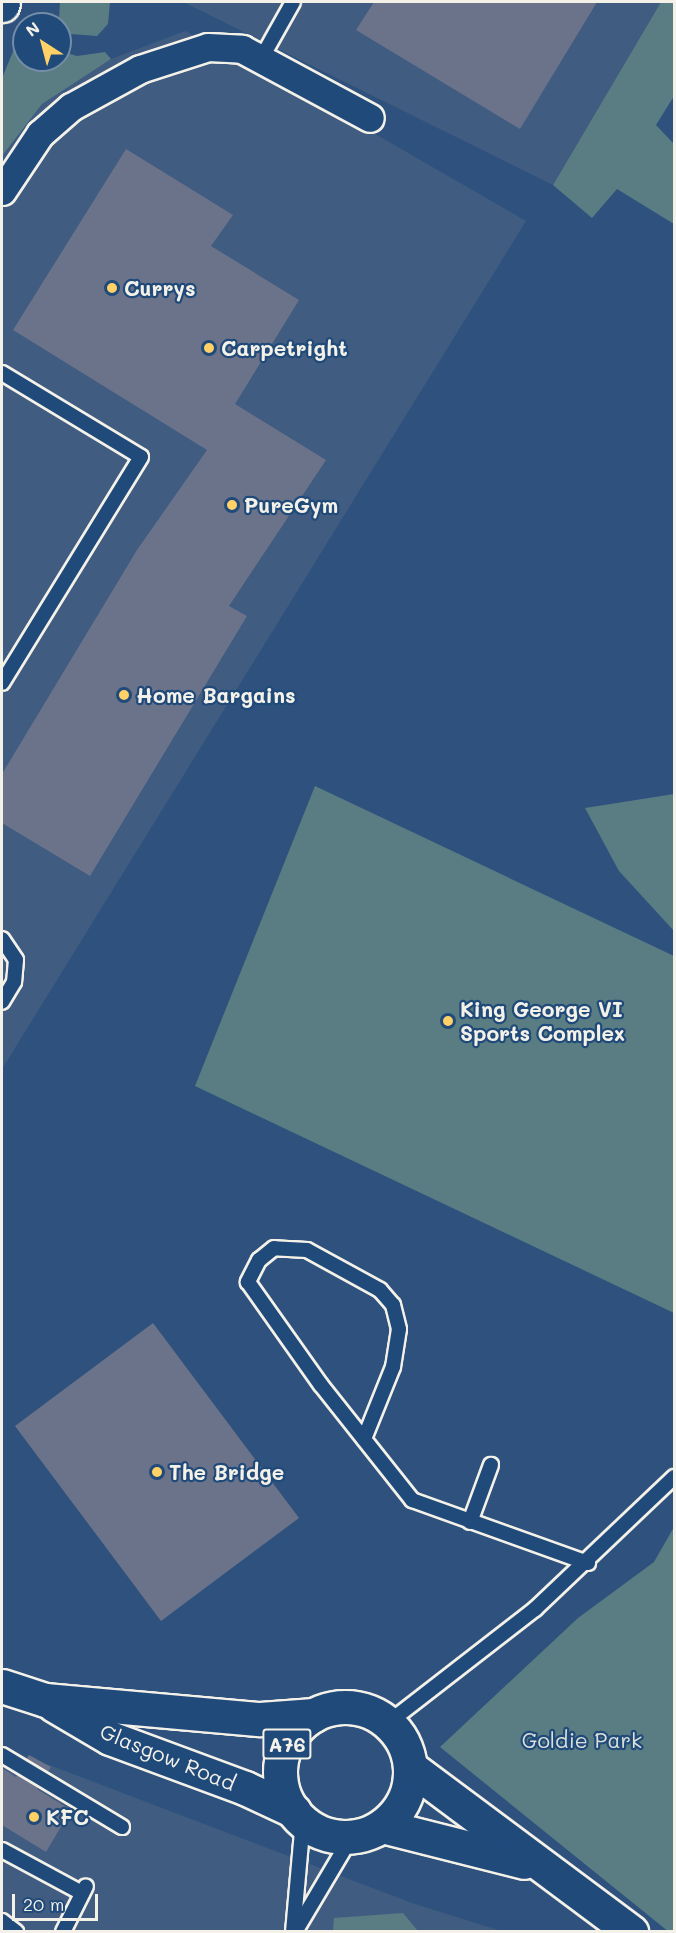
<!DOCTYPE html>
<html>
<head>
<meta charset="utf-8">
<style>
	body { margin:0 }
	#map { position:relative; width:676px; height:1933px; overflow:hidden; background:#2e527d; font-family:Mali,sans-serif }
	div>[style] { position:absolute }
	.built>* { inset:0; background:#405c81 }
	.green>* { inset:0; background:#597d82 }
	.building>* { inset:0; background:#6b738b }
	.roads { filter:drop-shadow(2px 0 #f4f1e8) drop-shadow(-2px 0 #f4f1e8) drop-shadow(0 2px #f4f1e8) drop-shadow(0 -2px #f4f1e8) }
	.service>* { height:14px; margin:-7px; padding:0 7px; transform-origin:7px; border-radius:7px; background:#1f4a7a }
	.minor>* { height:27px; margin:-13.5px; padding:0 13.5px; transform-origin:13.5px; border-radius:13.5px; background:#1f4a7a }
	.primary>* { height:33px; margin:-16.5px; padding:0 16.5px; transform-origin:16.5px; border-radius:16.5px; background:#1f4a7a }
	.primary>.ring { margin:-16.5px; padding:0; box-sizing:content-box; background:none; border:33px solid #1f4a7a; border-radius:50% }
	.trunk>* { height:33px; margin:-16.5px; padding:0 16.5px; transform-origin:16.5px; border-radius:16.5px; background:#1f4a7a }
	.dots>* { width:16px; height:16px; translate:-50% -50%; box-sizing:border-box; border:3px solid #1f4a7a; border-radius:50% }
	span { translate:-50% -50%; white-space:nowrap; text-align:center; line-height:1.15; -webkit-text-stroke:4.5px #1f4a7a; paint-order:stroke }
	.shield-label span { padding:2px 4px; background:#1f4a7a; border:2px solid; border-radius:4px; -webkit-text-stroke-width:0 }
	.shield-label { font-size:20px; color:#f4f1e8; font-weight:700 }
	.poi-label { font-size:21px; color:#f4f1e8; font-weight:700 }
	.left { translate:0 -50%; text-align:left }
	.park-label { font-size:21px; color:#dde0d9 }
	.street-label { font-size:21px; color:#f4f1e8 }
	.frame { position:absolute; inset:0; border:3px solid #f4f1e8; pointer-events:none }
	.north { position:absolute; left:12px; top:12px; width:60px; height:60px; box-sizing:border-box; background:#1f4a7a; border:2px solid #748da6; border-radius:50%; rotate:324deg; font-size:16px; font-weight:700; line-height:24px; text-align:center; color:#f4f1e8 }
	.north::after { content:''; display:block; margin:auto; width:21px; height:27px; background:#ffd166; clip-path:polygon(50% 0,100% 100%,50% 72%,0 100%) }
	.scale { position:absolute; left:12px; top:1894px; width:86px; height:27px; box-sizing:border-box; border:3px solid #f4f1e8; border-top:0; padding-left:8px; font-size:18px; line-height:21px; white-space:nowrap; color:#f4f1e8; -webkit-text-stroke:4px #1f4a7a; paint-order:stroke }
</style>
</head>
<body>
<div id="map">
	<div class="built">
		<div style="clip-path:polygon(183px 2px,661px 2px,553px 185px)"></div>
		<div style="clip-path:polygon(185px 31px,292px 86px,526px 221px,2px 1069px,2px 156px,42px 104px,83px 76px,111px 59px)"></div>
		<div style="clip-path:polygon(2px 1747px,412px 1903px,501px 1931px,2px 1931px)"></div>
	</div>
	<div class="green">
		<div style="clip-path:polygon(60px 2px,110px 2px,108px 24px,97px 36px,70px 34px,59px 19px)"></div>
		<div style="clip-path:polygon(661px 2px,674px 2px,674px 96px,656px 125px,674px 144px,674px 224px,617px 189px,592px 218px,553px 185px)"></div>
		<div style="clip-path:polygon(24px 25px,24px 60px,60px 60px,60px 51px,77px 56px,105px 52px,111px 59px,42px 104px,2px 156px,2px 78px)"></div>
		<div style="clip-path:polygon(315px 786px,674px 956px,674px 1313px,195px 1086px)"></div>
		<div style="clip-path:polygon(674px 794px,674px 931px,619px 871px,585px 808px)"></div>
		<div style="clip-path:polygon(674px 1527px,674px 1931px,669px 1932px,440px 1747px,578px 1618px,654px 1562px)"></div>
		<div style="clip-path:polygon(403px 1913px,418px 1931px,333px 1931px,334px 1918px)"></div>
	</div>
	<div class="building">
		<div style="clip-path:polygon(374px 2px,597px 2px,520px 129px,356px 30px)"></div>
		<div style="clip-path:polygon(126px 149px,233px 215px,211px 246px,299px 300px,235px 404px,326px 460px,229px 606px,247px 616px,90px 876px,2px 823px,2px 774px,137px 550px,207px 450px,13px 330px)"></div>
		<div style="clip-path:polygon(153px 1323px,299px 1518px,161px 1621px,15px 1426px)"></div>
		<div style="clip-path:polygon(29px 1755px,51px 1767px,37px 1789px,71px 1810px,46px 1852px,2px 1825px,2px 1768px,16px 1777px)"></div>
	</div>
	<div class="roads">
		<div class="service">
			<div style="left:261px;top:59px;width:65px;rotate:-60.7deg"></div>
			<div style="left:2px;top:373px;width:162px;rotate:31.1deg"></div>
			<div style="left:141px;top:457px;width:265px;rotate:121.6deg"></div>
			<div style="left:2px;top:939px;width:25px;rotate:56deg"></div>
			<div style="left:16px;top:960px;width:22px;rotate:95deg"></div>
			<div style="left:14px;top:982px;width:23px;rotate:121deg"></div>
			<div style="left:364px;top:1439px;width:78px;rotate:-68.1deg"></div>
			<div style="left:393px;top:1367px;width:38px;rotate:-81deg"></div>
			<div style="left:399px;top:1329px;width:25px;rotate:-104deg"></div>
			<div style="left:393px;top:1305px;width:20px;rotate:-131deg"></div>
			<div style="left:380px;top:1290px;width:83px;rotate:-151.3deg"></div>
			<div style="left:307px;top:1250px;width:33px;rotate:-177deg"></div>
			<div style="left:274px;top:1248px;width:19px;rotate:141deg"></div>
			<div style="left:259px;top:1260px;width:25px;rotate:117deg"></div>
			<div style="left:248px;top:1282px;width:126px;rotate:54.7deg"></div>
			<div style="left:321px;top:1385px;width:147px;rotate:51.6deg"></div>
			<div style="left:412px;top:1500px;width:187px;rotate:19.7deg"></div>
			<div style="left:470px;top:1522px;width:61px;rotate:-69.8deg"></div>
			<div style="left:388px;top:1723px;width:186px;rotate:-37.8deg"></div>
			<div style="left:535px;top:1609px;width:192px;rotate:-43.5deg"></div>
			<div style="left:2px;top:1755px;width:140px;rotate:31deg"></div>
			<div style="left:2px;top:1850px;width:91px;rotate:28.3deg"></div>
			<div style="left:2px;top:1921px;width:18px;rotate:38deg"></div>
			<div style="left:63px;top:1932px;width:51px;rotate:-63.4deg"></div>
			<div style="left:293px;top:1932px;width:111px;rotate:-84.9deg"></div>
			<div style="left:295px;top:1932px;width:112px;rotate:-59.3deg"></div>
		</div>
		<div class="minor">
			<div style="left:2px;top:191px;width:69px;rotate:-56.3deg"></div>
			<div style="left:40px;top:134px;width:41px;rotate:-41.1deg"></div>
			<div style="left:71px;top:107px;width:79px;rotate:-28.8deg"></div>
			<div style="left:140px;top:69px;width:71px;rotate:-17.9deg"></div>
			<div style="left:208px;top:47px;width:34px;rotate:3deg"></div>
			<div style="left:242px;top:49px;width:145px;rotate:28.3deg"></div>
		</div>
		<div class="primary">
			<div style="left:2px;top:1686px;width:45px;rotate:18deg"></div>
			<div style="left:45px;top:1700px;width:216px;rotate:5.1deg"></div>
			<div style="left:260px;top:1719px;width:54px;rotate:-4.2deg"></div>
			<div style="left:54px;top:1705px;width:65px;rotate:30.5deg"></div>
			<div style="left:110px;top:1738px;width:144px;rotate:20.3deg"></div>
			<div style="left:245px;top:1788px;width:54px;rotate:25.1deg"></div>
			<div class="ring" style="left:280px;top:1707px;width:97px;height:97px"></div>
			<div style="left:410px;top:1767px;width:276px;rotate:36.7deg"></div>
			<div style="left:382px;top:1826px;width:146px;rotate:14.2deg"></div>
		</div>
		<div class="trunk">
			<div style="left:2px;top:5px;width:3px;rotate:-72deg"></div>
		</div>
	</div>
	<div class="dots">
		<div style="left:112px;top:288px;background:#ffd166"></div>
		<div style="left:209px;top:348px;background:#ffd166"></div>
		<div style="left:232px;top:505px;background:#ffd166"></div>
		<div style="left:124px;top:695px;background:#ffd166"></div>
		<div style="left:448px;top:1021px;background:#ffd166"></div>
		<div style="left:157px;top:1472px;background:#ffd166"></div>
		<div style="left:34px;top:1817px;background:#ffd166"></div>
	</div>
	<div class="shield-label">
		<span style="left:287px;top:1744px">A76</span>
	</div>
	<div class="poi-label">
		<span class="left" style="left:124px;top:288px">Currys</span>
		<span class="left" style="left:221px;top:348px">Carpetright</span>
		<span class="left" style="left:244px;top:505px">PureGym</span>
		<span class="left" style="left:136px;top:695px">Home Bargains</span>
		<span class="left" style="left:460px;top:1021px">King George VI<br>Sports Complex</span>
		<span class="left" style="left:169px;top:1472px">The Bridge</span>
		<span class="left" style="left:46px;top:1817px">KFC</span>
	</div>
	<div class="park-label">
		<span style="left:582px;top:1740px">Goldie Park</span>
	</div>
	<div class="street-label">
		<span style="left:168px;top:1757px;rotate:22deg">Glasgow Road</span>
	</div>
	<div class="frame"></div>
	<div class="north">N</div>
	<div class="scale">20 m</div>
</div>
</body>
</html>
